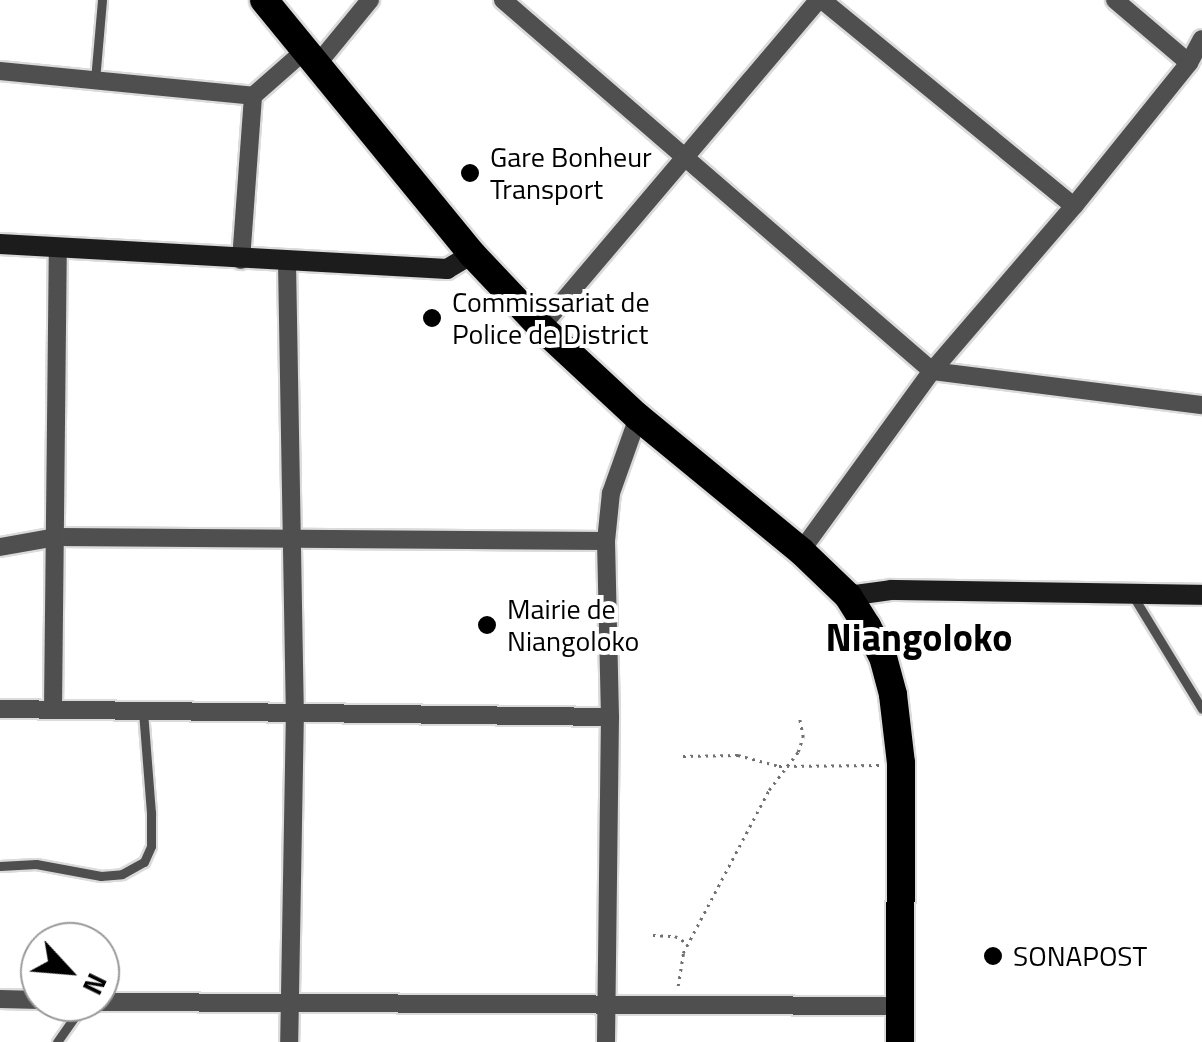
<!DOCTYPE html>
<html>
<head>
<meta charset="utf-8">
<style>
	body { margin:0 }
	#map { position:relative; width:1202px; height:1042px; overflow:hidden; background:#fff; font-family:"Titillium Web",sans-serif }
	div>[style] { position:absolute }
	.path>* { height:2.5px; margin-top:-1.25px; transform-origin:0; background:repeating-linear-gradient(90deg,#717171 0 2.5px,transparent 0 7.5px) }
	.roads { filter:drop-shadow(2px 0 #dbdbdb) drop-shadow(-2px 0 #dbdbdb) drop-shadow(0 2px #dbdbdb) drop-shadow(0 -2px #dbdbdb) }
	.service>* { height:9px; margin:-4.5px; padding:0 4.5px; transform-origin:4.5px; border-radius:4.5px; background:#4f4f4f }
	.minor>* { height:18px; margin:-9px; padding:0 9px; transform-origin:9px; border-radius:9px; background:#4f4f4f }
	.secondary>* { height:20px; margin:-10px; padding:0 10px; transform-origin:10px; border-radius:10px; background:#1c1c1c }
	.trunk>* { height:28px; margin:-14px; padding:0 14px; transform-origin:14px; border-radius:14px; background:#000 }
	.dots>* { width:28px; height:28px; translate:-50% -50%; box-sizing:border-box; border:5px solid #fff; border-radius:50% }
	span { translate:-50% -50%; white-space:nowrap; text-align:center; line-height:1.15; -webkit-text-stroke:8px #fff; paint-order:stroke }
	.poi-label { font-size:28px; color:#000 }
	.left { translate:0 -50%; text-align:left }
	.district-label { font-size:38px; color:#000; font-weight:700 }
	.north { position:absolute; left:20px; top:922px; width:100px; height:100px; box-sizing:border-box; background:#fff; border:2px solid #999; border-radius:50%; rotate:116deg; font-size:28px; font-weight:700; line-height:40px; text-align:center; color:#000 }
	.north::after { content:''; display:block; margin:auto; width:35px; height:45px; background:#000; clip-path:polygon(50% 0,100% 100%,50% 72%,0 100%) }
</style>
</head>
<body>
<div id="map">
	<div class="path">
		<div style="left:683px;top:756px;width:55px;rotate:-1deg"></div>
		<div style="left:738px;top:755px;width:42px;rotate:15deg"></div>
		<div style="left:779px;top:766px;width:101px;rotate:-0.6deg"></div>
		<div style="left:653px;top:935px;width:22px;rotate:3deg"></div>
		<div style="left:675px;top:936px;width:14px;rotate:30deg"></div>
		<div style="left:678px;top:986px;width:33px;rotate:-81deg"></div>
		<div style="left:683px;top:953px;width:184px;rotate:-62.2deg"></div>
		<div style="left:769px;top:790px;width:48px;rotate:-52.7deg"></div>
		<div style="left:798px;top:752px;width:16px;rotate:-72deg"></div>
		<div style="left:803px;top:737px;width:21px;rotate:-101deg"></div>
	</div>
	<div class="roads">
		<div class="service">
			<div style="left:95px;top:80px;width:80px;rotate:-85deg"></div>
			<div style="left:1133px;top:596px;width:132px;rotate:58.6deg"></div>
			<div style="left:0;top:866px;width:36px;rotate:-3deg"></div>
			<div style="left:36px;top:864px;width:66px;rotate:10.5deg"></div>
			<div style="left:101px;top:876px;width:21px;rotate:-5deg"></div>
			<div style="left:122px;top:874px;width:25px;rotate:-29deg"></div>
			<div style="left:144px;top:862px;width:17px;rotate:-66deg"></div>
			<div style="left:151px;top:846px;width:33px;rotate:-90deg"></div>
			<div style="left:151px;top:813px;width:101px;rotate:-94.5deg"></div>
			<div style="left:57px;top:1042px;width:49px;rotate:-55deg"></div>
		</div>
		<div class="minor">
			<div style="left:503px;top:0;width:567px;rotate:40.85deg"></div>
			<div style="left:932px;top:371px;width:272px;rotate:7.2deg"></div>
			<div style="left:822px;top:0;width:325px;rotate:39.3deg"></div>
			<div style="left:1115px;top:0;width:97px;rotate:40.4deg"></div>
			<div style="left:315px;top:67px;width:87px;rotate:-50.6deg"></div>
			<div style="left:0;top:71px;width:254px;rotate:5.6deg"></div>
			<div style="left:253px;top:96px;width:67px;rotate:-41.3deg"></div>
			<div style="left:241px;top:260px;width:164px;rotate:-85.8deg"></div>
			<div style="left:287px;top:262px;width:447px;rotate:89deg"></div>
			<div style="left:295px;top:709px;width:333px;rotate:91deg"></div>
			<div style="left:541px;top:327px;width:429px;rotate:-49.7deg"></div>
			<div style="left:0;top:547px;width:58px;rotate:-10deg"></div>
			<div style="left:57px;top:537px;width:549px;rotate:0.42deg"></div>
			<div style="left:801px;top:551px;width:223px;rotate:-54deg"></div>
			<div style="left:932px;top:371px;width:218px;rotate:-49.3deg"></div>
			<div style="left:1074px;top:206px;width:184px;rotate:-51.2deg"></div>
			<div style="left:1189px;top:63px;width:27px;rotate:-62deg"></div>
			<div style="left:0;top:709px;width:610px;rotate:0.75deg"></div>
			<div style="left:53px;top:709px;width:460px;rotate:-89.4deg"></div>
			<div style="left:0;top:999px;width:40px;rotate:1.4deg"></div>
			<div style="left:100px;top:1002px;width:801px;rotate:0.29deg"></div>
			<div style="left:606px;top:1042px;width:325px;rotate:-89.3deg"></div>
			<div style="left:610px;top:717px;width:176px;rotate:-91.3deg"></div>
			<div style="left:606px;top:541px;width:48px;rotate:-84.1deg"></div>
			<div style="left:611px;top:493px;width:81px;rotate:-70.4deg"></div>
		</div>
		<div class="secondary">
			<div style="left:0;top:244px;width:448px;rotate:3.2deg"></div>
			<div style="left:447px;top:269px;width:29px;rotate:-31deg"></div>
			<div style="left:848px;top:596px;width:43px;rotate:-7.9deg"></div>
			<div style="left:891px;top:590px;width:311px;rotate:0.9deg"></div>
		</div>
		<div class="trunk">
			<div style="left:264px;top:0;width:328px;rotate:50.7deg"></div>
			<div style="left:472px;top:254px;width:100px;rotate:46.6deg"></div>
			<div style="left:541px;top:327px;width:132px;rotate:42.9deg"></div>
			<div style="left:638px;top:417px;width:211px;rotate:39.4deg"></div>
			<div style="left:801px;top:551px;width:65px;rotate:43.8deg"></div>
			<div style="left:848px;top:596px;width:36px;rotate:58deg"></div>
			<div style="left:867px;top:626px;width:35px;rotate:63deg"></div>
			<div style="left:883px;top:657px;width:39px;rotate:75deg"></div>
			<div style="left:893px;top:695px;width:68px;rotate:83.3deg"></div>
			<div style="left:901px;top:763px;width:279px;rotate:90.2deg"></div>
		</div>
	</div>
	<div class="dots">
		<div style="left:470px;top:173px;background:#000"></div>
		<div style="left:432px;top:318px;background:#000"></div>
		<div style="left:487px;top:625px;background:#000"></div>
		<div style="left:993px;top:956px;background:#000"></div>
	</div>
	<div class="poi-label">
		<span class="left" style="left:490px;top:173px">Gare Bonheur<br>Transport</span>
		<span class="left" style="left:452px;top:318px">Commissariat de<br>Police de District</span>
		<span class="left" style="left:507px;top:625px">Mairie de<br>Niangoloko</span>
		<span class="left" style="left:1013px;top:956px">SONAPOST</span>
	</div>
	<div class="district-label">
		<span style="left:919px;top:638px">Niangoloko</span>
	</div>
	<div class="north">N</div>
</div>
</body>
</html>
